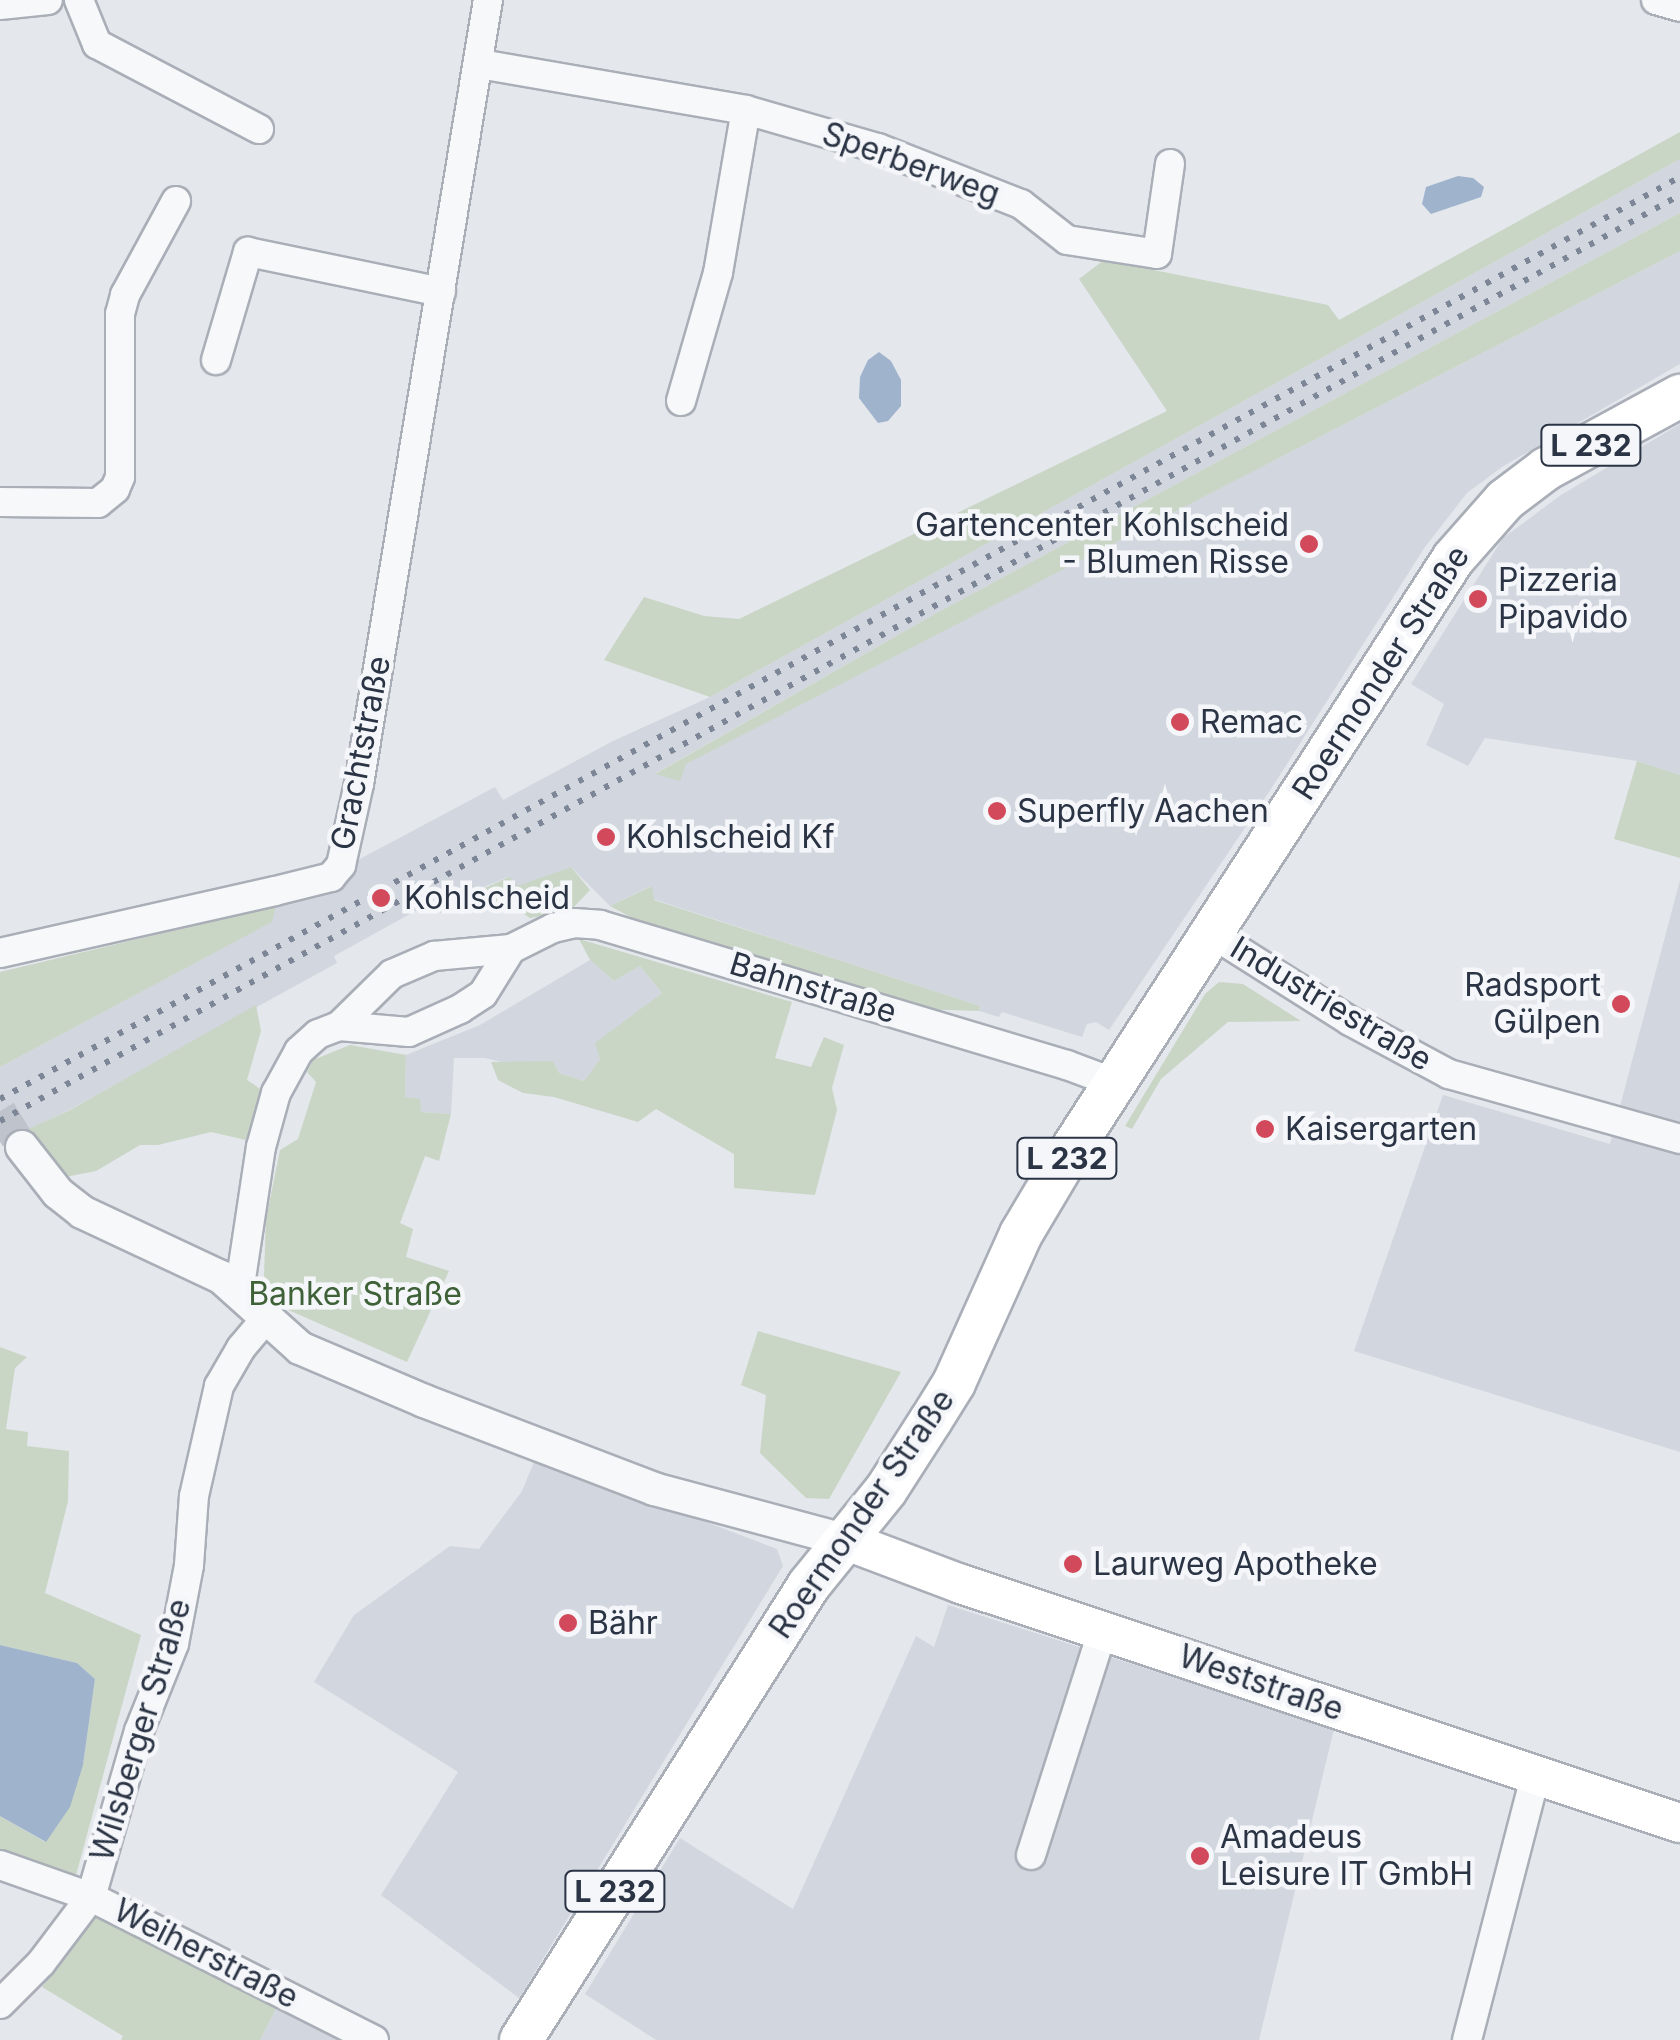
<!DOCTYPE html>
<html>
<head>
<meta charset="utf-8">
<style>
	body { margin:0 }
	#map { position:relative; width:1680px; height:2040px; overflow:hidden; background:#e4e7ec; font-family:Inter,sans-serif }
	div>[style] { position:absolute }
	.built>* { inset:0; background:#d2d6de }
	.green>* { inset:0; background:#c9d6c5 }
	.water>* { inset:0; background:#9fb4cc }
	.tertiary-tunnel>* { height:32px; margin-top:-16px; transform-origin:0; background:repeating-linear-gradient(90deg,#bfc3cb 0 32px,transparent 0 48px) }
	.roads { filter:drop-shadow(2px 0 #a9aeb7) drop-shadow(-2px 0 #a9aeb7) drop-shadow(0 2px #a9aeb7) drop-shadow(0 -2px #a9aeb7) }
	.minor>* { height:28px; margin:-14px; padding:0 14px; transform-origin:14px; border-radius:14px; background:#f7f8fa }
	.tertiary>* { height:32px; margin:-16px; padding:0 16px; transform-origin:16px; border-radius:16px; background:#f7f8fa }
	.secondary>* { height:38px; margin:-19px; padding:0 19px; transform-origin:19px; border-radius:19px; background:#fff }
	.primary>* { height:42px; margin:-21px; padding:0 21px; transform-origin:21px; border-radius:21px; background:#fff }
	.rail>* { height:6px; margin-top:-3px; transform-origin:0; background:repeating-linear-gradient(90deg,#7d8696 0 5px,transparent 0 15px) }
	.dots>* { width:28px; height:28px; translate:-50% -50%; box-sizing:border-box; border:5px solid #f4f6f9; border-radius:50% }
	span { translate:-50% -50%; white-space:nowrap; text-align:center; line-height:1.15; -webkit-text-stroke:9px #f4f6f9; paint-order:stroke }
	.shield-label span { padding:2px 8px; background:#f4f6f9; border:2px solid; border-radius:8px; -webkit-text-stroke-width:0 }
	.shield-label { font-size:30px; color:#2b3445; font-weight:700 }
	.street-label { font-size:32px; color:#2b3445 }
	.poi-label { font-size:32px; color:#2b3445 }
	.right { translate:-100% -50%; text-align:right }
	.left { translate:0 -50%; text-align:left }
	.park-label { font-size:32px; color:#3f6138 }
</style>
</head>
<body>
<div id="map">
	<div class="built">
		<div style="clip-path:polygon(1680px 159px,1680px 213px,933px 615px,656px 773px,679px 780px,685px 764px,1680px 251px,1680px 364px,1502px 467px,1467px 493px,1425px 547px,1271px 789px,1109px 1030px,1096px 1022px,1087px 1024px,1082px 1037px,1002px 1012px,999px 1017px,979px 1011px,980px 1006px,653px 899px,651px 886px,610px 906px,571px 867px,518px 887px,508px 877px,443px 904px,437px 899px,334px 956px,337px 963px,69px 1110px,0 1143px,0 1067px,271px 922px,276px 906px,328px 888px,343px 868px,495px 787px,503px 800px,613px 741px,710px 697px)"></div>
		<div style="clip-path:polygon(1680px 424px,1680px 775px,1637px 761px,1485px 738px,1468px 766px,1426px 745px,1444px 704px,1411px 684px,1503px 538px,1561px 495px)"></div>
		<div style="clip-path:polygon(1680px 880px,1680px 1452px,1354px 1351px,1443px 1095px,1610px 1144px)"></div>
		<div style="clip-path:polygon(590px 960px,614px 981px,640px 966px,662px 993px,596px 1043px,600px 1059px,584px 1081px,559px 1073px,553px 1061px,509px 1064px,485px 1058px,454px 1058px,451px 1114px,421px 1112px,405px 1097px,406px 1055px,480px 1025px)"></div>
		<div style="clip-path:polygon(536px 1457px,777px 1549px,783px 1566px,519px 1998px,381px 1895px,458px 1772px,314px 1682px,354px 1615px,450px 1546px,479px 1549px,522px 1491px)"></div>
		<div style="clip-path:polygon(948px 1605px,1334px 1729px,1259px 2040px,656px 2040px,585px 1994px,680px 1838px,793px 1909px,916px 1636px,934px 1647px)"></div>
		<div style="clip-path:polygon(277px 2007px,342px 2040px,260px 2040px)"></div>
	</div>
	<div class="green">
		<div style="clip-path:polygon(1680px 132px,1680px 159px,710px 697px,604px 660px,644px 597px,704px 616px,739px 619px,1167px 411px,1079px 279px,1104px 260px,1328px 305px,1339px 320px)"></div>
		<div style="clip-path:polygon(1680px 213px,1680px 251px,686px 764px,680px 781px,655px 774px,933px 615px)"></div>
		<div style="clip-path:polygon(1637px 761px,1680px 775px,1680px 858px,1614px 839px)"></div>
		<div style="clip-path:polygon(571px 867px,590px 890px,570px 911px,530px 918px,512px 906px,441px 913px,436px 910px,509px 877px,518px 886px)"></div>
		<div style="clip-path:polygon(652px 886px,654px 900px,980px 1006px,979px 1011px,919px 1009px,636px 920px,610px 906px)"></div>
		<div style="clip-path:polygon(276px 906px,272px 922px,0 1067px,0 972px)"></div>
		<div style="clip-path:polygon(579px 939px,792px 1002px,775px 1058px,811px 1067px,824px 1037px,844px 1045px,832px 1088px,837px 1110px,815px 1195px,734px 1188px,734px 1154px,656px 1109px,638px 1122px,554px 1097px,523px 1093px,498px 1080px,491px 1062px,553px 1061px,559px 1073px,584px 1081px,600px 1059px,595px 1043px,662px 993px,640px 966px,614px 981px,590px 960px)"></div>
		<div style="clip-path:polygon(1219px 982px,1243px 984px,1301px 1021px,1228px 1022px,1161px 1079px,1132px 1129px,1125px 1126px,1205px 994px)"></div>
		<div style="clip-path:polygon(256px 1005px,261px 1031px,247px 1080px,265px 1092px,250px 1141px,211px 1132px,158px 1145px,140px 1145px,96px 1171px,60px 1178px,24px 1131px,70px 1110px)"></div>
		<div style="clip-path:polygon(350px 1045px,406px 1055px,405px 1097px,420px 1099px,421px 1112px,451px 1114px,439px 1161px,425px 1156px,400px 1223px,413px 1229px,406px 1257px,449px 1271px,407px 1362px,286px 1309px,264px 1276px,266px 1219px,280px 1150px,298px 1139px,316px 1082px,307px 1072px,313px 1060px)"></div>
		<div style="clip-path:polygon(758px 1331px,901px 1372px,829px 1499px,806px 1498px,760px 1453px,766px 1395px,741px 1385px)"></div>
		<div style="clip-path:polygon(0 1347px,27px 1357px,15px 1368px,6px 1429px,28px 1432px,27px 1446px,69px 1451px,68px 1501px,45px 1593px,141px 1635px,75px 1879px,0 1856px,0 1816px,45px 1842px,83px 1765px,95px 1679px,77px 1663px,0 1645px)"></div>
		<div style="clip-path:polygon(96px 1915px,277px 2007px,260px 2040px,121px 2040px,123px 2036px,42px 1987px)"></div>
	</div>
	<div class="water">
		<div style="clip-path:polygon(1458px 176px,1473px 178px,1484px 187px,1481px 197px,1431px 214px,1422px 204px,1426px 187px)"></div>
		<div style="clip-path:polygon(879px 352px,891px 361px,901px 380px,901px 406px,888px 421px,878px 423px,859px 398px,860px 377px,868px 360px)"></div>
		<div style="clip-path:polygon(0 1645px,77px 1663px,95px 1679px,83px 1765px,70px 1807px,46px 1842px,0 1816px)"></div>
	</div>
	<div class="tertiary-tunnel">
		<div style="left:0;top:1111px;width:42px;rotate:58.6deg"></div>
	</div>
	<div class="roads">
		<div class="minor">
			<div style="left:79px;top:0;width:48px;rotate:67.8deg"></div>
			<div style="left:97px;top:44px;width:183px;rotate:27.7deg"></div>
			<div style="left:1656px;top:0;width:25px;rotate:16deg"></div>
			<div style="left:0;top:5px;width:48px;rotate:-5.9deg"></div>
			<div style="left:480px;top:64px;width:270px;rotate:9.8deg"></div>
			<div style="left:746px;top:110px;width:137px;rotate:16.1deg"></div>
			<div style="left:878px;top:148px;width:154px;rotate:21.4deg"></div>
			<div style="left:1021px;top:204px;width:58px;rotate:38deg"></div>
			<div style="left:1067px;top:240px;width:91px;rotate:8.8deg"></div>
			<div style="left:1157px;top:254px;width:91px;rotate:-81.8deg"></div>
			<div style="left:216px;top:360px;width:113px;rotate:-73.5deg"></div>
			<div style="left:248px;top:252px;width:197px;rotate:11.7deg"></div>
			<div style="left:681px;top:401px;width:133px;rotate:-73.9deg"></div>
			<div style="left:718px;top:273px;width:165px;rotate:-80.3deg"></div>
			<div style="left:0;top:502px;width:98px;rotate:0.6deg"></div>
			<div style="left:98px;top:503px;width:22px;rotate:-39deg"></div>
			<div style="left:115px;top:489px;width:13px;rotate:-67deg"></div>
			<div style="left:120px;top:477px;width:163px;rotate:-90deg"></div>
			<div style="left:120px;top:314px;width:20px;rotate:-75deg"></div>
			<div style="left:125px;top:295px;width:107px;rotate:-61.5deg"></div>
			<div style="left:1214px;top:935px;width:161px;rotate:32.3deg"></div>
			<div style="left:1350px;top:1021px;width:112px;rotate:28.2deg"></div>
			<div style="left:1449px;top:1074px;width:240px;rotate:15.7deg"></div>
			<div style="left:0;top:953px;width:282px;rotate:-12.7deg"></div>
			<div style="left:275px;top:891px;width:58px;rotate:-14deg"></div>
			<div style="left:331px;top:877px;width:16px;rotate:-50deg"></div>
			<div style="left:341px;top:865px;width:83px;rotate:-77.5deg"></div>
			<div style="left:359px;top:784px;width:795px;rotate:-80.66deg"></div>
			<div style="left:339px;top:1026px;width:74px;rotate:-44.5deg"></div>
			<div style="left:392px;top:974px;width:46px;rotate:-23.2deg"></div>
			<div style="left:434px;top:956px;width:77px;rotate:-5.2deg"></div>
			<div style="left:239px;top:1292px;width:147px;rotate:-81.4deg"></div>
			<div style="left:261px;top:1147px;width:56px;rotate:-74.5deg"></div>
			<div style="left:276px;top:1093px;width:48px;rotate:-61.3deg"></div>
			<div style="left:299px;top:1051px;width:25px;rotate:-42deg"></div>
			<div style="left:318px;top:1034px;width:22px;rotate:-21deg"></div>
			<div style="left:339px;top:1026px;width:70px;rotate:4.9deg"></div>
			<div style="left:409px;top:1032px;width:56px;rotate:-24.3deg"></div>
			<div style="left:460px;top:1009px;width:27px;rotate:-33deg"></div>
			<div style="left:483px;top:994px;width:53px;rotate:-58.1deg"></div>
			<div style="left:511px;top:949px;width:47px;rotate:-26.6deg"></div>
			<div style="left:553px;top:928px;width:22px;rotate:-13deg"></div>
			<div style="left:574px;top:923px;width:26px;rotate:4deg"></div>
			<div style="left:600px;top:925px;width:488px;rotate:16.7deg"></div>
			<div style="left:1067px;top:1065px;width:51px;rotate:20.6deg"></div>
			<div style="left:1031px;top:1855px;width:236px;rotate:-72.3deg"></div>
			<div style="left:0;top:1865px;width:96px;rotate:19.4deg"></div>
			<div style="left:91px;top:1897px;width:317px;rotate:26.8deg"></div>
			<div style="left:0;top:2004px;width:58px;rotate:-45deg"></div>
			<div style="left:41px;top:1963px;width:83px;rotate:-52.9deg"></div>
			<div style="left:91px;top:1897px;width:173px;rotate:-73.9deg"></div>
			<div style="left:139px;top:1731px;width:94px;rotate:-68.1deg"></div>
			<div style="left:174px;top:1644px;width:80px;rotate:-79.2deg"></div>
			<div style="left:189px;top:1565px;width:69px;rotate:-85.9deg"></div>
			<div style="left:194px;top:1496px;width:113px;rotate:-77.2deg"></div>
			<div style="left:219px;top:1386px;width:44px;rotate:-59.9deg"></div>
			<div style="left:241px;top:1348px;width:38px;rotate:-50deg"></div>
			<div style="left:1467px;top:2040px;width:275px;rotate:-75.5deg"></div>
		</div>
		<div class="tertiary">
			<div style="left:22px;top:1147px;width:58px;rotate:52deg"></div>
			<div style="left:58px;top:1193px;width:31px;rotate:38deg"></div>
			<div style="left:82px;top:1212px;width:153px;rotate:25.1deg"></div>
			<div style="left:221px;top:1277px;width:106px;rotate:41.9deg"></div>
			<div style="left:300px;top:1348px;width:135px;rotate:23.1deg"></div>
			<div style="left:424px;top:1401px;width:246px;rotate:20.9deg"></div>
			<div style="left:654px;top:1489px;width:197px;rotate:15deg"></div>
		</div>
		<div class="secondary">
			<div style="left:844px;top:1540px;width:125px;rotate:20.6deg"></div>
			<div style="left:961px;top:1584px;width:758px;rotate:18.39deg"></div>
		</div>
		<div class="primary">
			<div style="left:521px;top:2040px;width:538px;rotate:-57.67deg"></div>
			<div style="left:809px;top:1585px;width:122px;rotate:-51deg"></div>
			<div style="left:886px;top:1490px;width:83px;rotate:-57.3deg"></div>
			<div style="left:931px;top:1420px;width:44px;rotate:-58.1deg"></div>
			<div style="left:954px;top:1383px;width:163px;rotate:-65.8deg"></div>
			<div style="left:1021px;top:1234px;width:86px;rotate:-59.3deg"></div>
			<div style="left:1065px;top:1160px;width:715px;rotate:-57.15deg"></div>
			<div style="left:1453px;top:559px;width:79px;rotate:-48.6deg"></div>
			<div style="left:1505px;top:500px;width:51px;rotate:-37.1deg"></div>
			<div style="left:1546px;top:469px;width:153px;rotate:-28.6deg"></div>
		</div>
	</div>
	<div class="rail">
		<div style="left:0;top:1099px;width:1916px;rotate:-28.76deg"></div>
		<div style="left:0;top:1121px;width:1918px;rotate:-28.86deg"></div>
	</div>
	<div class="dots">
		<div style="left:1309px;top:544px;background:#d1495b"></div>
		<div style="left:1478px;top:599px;background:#d1495b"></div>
		<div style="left:1180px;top:722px;background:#d1495b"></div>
		<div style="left:997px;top:811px;background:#d1495b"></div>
		<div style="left:606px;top:837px;background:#d1495b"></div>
		<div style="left:381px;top:898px;background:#d1495b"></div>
		<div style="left:1621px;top:1004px;background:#d1495b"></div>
		<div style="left:1265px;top:1129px;background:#d1495b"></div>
		<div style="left:1073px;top:1564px;background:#d1495b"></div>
		<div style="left:568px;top:1623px;background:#d1495b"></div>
		<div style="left:1200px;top:1856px;background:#d1495b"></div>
	</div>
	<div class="shield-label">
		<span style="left:1591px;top:445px">L 232</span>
		<span style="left:1067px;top:1158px">L 232</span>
		<span style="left:615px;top:1891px">L 232</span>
	</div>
	<div class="street-label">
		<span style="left:911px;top:164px;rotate:20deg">Sperberweg</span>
		<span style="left:1381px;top:673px;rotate:-57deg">Roermonder Straße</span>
		<span style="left:361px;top:753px;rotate:-79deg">Grachtstraße</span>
		<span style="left:813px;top:988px;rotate:17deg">Bahnstraße</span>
		<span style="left:1331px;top:1004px;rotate:31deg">Industriestraße</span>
		<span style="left:862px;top:1514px;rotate:-55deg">Roermonder Straße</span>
		<span style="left:1261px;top:1683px;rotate:19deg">Weststraße</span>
		<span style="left:141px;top:1730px;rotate:-73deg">Wilsberger Straße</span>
		<span style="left:206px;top:1954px;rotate:27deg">Weiherstraße</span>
	</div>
	<div class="poi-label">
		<span class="right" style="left:1289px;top:544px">Gartencenter Kohlscheid<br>- Blumen Risse</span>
		<span class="left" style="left:1498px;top:599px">Pizzeria<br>Pipavido</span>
		<span class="left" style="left:1200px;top:722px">Remac</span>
		<span class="left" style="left:1017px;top:811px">Superfly Aachen</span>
		<span class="left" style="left:626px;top:837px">Kohlscheid Kf</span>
		<span class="left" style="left:404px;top:898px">Kohlscheid</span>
		<span class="right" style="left:1601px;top:1004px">Radsport<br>Gülpen</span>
		<span class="left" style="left:1285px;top:1129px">Kaisergarten</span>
		<span class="left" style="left:1093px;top:1564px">Laurweg Apotheke</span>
		<span class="left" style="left:588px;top:1623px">Bähr</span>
		<span class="left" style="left:1220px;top:1856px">Amadeus<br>Leisure IT GmbH</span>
	</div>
	<div class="park-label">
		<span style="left:355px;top:1294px">Banker Straße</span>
	</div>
</div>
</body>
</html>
